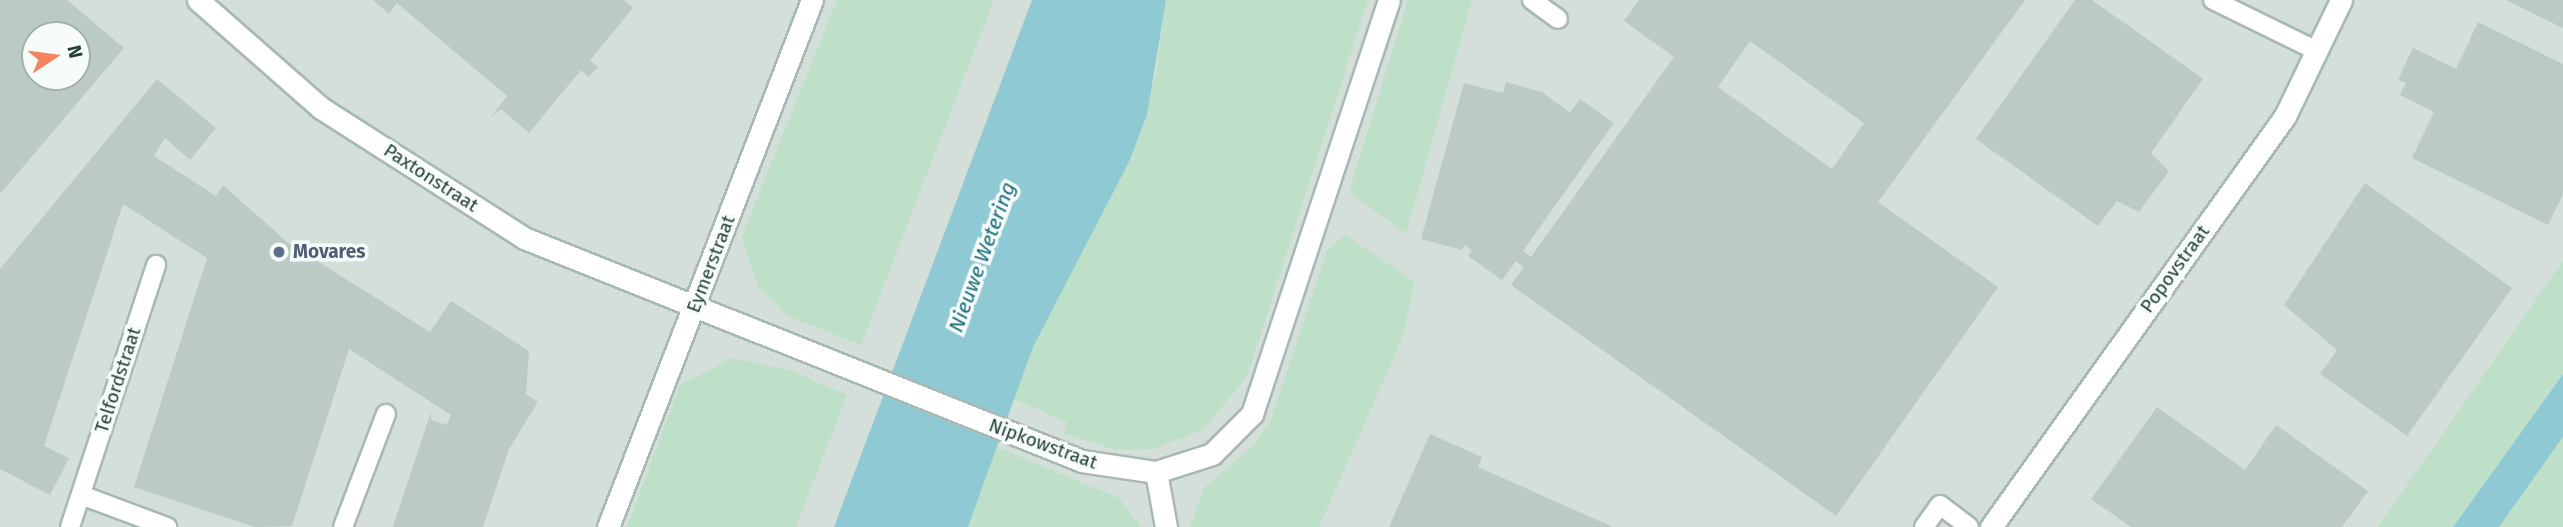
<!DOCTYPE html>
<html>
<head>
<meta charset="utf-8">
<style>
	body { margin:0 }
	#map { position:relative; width:2563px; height:527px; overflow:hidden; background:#e6efeb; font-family:"Fira Sans",sans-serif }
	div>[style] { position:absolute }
	.built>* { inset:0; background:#d4dfda }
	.green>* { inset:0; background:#bfe0c8 }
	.water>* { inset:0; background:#8ec9d4 }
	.building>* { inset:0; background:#bbcac4 }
	.roads { filter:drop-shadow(2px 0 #a8b8b2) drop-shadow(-2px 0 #a8b8b2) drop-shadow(0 2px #a8b8b2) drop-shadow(0 -2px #a8b8b2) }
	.lane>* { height:18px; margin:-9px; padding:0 9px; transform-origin:9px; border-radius:9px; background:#fff }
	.street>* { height:21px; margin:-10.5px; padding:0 10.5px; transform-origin:10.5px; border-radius:10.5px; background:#fff }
	.secondary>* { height:21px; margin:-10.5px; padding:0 10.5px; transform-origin:10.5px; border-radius:10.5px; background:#fff }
	.dots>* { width:19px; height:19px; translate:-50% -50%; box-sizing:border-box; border:4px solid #f7fbf9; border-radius:50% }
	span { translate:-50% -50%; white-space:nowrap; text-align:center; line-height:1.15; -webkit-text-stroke:7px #f7fbf9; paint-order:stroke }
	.street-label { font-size:19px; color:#24423a }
	.service-label { font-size:19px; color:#4e5e75; font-weight:700 }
	.left { translate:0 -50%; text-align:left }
	.water-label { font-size:21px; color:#1c6f80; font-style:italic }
	.north { position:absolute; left:21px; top:21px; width:70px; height:70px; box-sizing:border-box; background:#f7fbf9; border:2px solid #a3b1ad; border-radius:50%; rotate:77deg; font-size:19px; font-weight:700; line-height:28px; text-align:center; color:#24423a }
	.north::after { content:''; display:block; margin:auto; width:24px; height:32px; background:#f4845f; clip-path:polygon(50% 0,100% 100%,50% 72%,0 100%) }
</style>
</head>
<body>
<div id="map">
	<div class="built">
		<div style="clip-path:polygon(evenodd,0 0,2563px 0,2563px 277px,2408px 527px,0 527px,0 0,35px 35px,77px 35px,77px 77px,35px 77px,35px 35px)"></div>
	</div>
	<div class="green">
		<div style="clip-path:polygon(837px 0,994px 0,861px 345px,788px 316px,758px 287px,742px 236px)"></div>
		<div style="clip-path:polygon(1166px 0,1368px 0,1247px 377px,1203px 429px,1155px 449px,1116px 450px,1064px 433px,1067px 422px,1014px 399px,1033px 347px,1129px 162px,1156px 73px)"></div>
		<div style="clip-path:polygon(1408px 0,1472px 0,1406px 234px,1349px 192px)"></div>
		<div style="clip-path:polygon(1345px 235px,1415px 282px,1402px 339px,1319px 527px,1190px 527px,1204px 488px,1257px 442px,1271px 419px,1327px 251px)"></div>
		<div style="clip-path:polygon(2563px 261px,2563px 374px,2453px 527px,2378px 527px)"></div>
		<div style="clip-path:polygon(732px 358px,789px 370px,847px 395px,796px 527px,627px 527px,680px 385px)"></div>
		<div style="clip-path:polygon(2563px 437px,2563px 527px,2499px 527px)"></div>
		<div style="clip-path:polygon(996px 447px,1119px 498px,1141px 527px,968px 527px)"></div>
	</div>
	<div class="water">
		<div style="clip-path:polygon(1032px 0,1166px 0,1147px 115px,1129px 162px,1033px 347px,968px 527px,834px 527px)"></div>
		<div style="clip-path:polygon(2563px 374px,2563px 437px,2499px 527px,2453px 527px)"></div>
	</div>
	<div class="building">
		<div style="clip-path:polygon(evenodd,0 0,67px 0,124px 48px,0 194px,0 0,35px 35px,77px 35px,77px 77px,35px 77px,35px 35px)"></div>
		<div style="clip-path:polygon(373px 0,624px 0,633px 8px,590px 60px,598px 67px,589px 77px,581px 70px,529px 133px,501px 109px,491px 117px,507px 96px,397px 3px,389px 14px)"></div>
		<div style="clip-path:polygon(evenodd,1639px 0,2025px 0,1878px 202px,1998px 287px,1836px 516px,1511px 285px,1524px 267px,1516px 261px,1502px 280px,1468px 256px,1472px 250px,1464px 245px,1462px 250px,1421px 239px,1464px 83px,1503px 93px,1506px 82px,1542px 92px,1570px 113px,1580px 99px,1614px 123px,1523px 251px,1531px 257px,1674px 57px,1624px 21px,1639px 0,1750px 41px,1864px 123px,1832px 169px,1718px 87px,1750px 41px)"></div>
		<div style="clip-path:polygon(2075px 0,2092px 0,2203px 79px,2151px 153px,2169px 171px,2139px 212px,2117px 201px,2098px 226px,1976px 139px)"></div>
		<div style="clip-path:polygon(2506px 0,2563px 0,2563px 28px)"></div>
		<div style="clip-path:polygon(2478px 22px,2563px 64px,2563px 194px,2548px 225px,2412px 158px,2434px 112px,2400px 95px,2406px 83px,2398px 80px,2413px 48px,2456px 69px)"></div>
		<div style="clip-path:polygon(157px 79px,216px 128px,190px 160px,165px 138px,154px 156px,216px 196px,223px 185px,287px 242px,430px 332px,451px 301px,529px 351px,526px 394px,538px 402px,509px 449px,483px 527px,393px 527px,431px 412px,431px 420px,447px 425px,451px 415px,349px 349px,292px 526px,255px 527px,134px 487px,207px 258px,123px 204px,44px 446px,69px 458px,50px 495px,0 469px,0 269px)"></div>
		<div style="clip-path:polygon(2365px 183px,2512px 288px,2407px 436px,2320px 374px,2337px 350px,2284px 305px)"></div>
		<div style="clip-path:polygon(2157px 407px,2245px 470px,2276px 425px,2368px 491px,2342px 527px,2131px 527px,2091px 499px)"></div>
		<div style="clip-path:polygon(1430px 434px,1482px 457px,1478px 467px,1613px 527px,1389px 527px)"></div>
	</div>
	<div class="roads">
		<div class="lane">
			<div style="left:1532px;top:0;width:32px;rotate:36deg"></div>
			<div style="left:2213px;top:0;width:116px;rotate:26.1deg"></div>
			<div style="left:81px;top:495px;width:92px;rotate:20.4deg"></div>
			<div style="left:70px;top:527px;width:276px;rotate:-71.8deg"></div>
			<div style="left:343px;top:527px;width:121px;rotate:-69.2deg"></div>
			<div style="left:1924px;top:527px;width:27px;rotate:-54deg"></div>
			<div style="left:1940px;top:505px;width:36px;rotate:37deg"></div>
		</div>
		<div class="street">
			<div style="left:1156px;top:472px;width:56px;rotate:79.7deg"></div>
			<div style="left:608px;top:527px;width:565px;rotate:-68.84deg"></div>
			<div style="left:1991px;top:527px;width:505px;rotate:-54.42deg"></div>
			<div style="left:2285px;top:116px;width:129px;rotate:-64.2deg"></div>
		</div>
		<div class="secondary">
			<div style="left:198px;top:0;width:164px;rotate:41.3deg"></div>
			<div style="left:321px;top:108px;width:241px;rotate:32.6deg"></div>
			<div style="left:524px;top:238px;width:601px;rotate:21.78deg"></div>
			<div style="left:1082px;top:461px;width:75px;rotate:8.5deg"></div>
			<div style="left:1156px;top:472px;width:59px;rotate:-17.8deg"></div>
			<div style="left:1212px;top:454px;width:57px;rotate:-45deg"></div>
			<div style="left:1252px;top:414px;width:436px;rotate:-71.7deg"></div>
		</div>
	</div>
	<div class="dots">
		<div style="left:279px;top:252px;background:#5c6f8a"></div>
	</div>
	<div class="street-label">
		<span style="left:431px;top:178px;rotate:33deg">Paxtonstraat</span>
		<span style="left:711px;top:264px;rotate:-69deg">Eymerstraat</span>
		<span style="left:2175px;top:269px;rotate:-54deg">Popovstraat</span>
		<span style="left:118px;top:380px;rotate:-72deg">Telfordstraat</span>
		<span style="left:1043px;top:444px;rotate:20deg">Nipkowstraat</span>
	</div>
	<div class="service-label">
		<span class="left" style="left:293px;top:252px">Movares</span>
	</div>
	<div class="water-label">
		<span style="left:982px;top:257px;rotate:-70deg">Nieuwe Wetering</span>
	</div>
	<div class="north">N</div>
</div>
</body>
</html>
